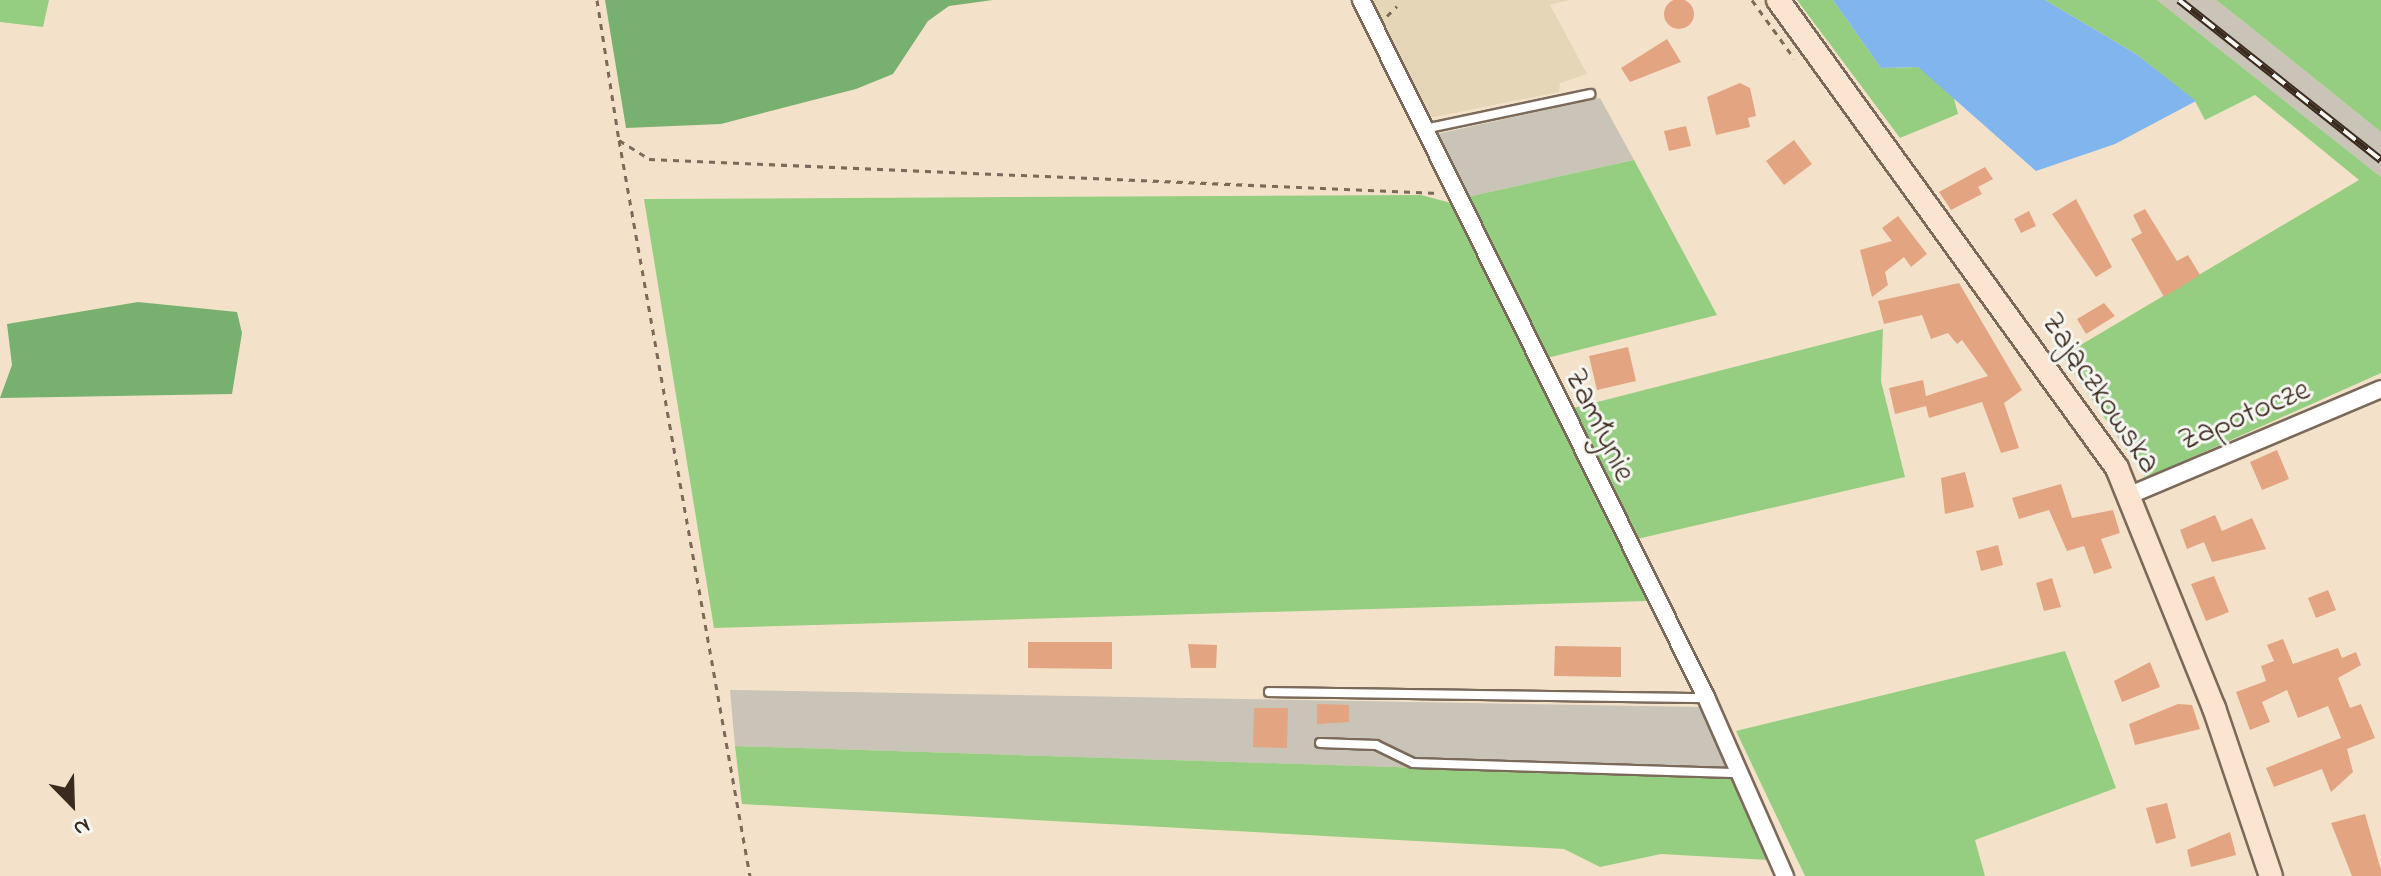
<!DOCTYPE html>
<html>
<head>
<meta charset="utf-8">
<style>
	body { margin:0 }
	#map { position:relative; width:2381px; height:876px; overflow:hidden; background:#f3e2c9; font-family:"Indie Flower",sans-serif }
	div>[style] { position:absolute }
	.built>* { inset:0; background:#e5d6b7 }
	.industrial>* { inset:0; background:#c9c3b8 }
	.green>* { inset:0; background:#95ce81 }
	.forest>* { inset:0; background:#78b16f }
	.water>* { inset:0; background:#80b5ee }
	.building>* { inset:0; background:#e3a481 }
	.round { border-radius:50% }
	.path>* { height:3px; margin-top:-1.5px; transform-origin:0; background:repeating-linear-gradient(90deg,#7b6a5a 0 6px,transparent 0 12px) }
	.roads { filter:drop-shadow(2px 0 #7b6a5a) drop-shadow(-2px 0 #7b6a5a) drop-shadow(0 2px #7b6a5a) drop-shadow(0 -2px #7b6a5a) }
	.lane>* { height:8px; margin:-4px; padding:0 4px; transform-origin:4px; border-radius:4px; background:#fff }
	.street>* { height:16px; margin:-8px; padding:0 8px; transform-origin:8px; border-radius:8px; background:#fff }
	.secondary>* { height:22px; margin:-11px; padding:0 11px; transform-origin:11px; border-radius:11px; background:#fce5d0 }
	.rail>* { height:8px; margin-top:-4px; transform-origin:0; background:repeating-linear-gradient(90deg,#f6f6f2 0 15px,#3b2a1e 0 30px); box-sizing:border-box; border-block:2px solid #3b2a1e }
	span { translate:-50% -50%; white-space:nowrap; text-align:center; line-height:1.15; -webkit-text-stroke:6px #f6f6f2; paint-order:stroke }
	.street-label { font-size:32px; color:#3b2a1e }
	.north { position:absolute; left:32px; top:764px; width:80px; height:80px; -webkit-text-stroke:6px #f6f6f2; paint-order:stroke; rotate:157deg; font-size:22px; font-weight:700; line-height:32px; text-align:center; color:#3b2a1e }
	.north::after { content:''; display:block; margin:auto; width:28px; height:36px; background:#3b2a1e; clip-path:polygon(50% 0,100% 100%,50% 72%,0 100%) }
</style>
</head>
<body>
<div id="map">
	<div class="built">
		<div style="clip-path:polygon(1370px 0,1570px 0,1550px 5px,1587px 74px,1560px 83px,1559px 92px,1429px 118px)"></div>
	</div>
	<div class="industrial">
		<div style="clip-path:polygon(2157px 0,2216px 0,2248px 25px,2381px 132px,2381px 177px)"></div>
		<div style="clip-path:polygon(1600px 98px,1634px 160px,1467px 197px,1437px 134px)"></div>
		<div style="clip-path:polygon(730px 690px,1701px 707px,1738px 778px,735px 746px)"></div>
	</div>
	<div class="green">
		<div style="clip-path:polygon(0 0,49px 0,43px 27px,0 22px)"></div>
		<div style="clip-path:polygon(1797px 0,1833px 0,1881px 68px,1918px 67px,1952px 91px,1958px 114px,1900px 138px)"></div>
		<div style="clip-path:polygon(2045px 0,2157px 0,2381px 177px,2381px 373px,2146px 478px,2062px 356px,2359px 180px,2255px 95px,2205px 120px,2195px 101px,2136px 54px)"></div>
		<div style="clip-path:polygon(2216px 0,2381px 0,2381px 132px,2248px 25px)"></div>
		<div style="clip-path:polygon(1634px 160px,1717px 315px,1547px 358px,1467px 197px)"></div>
		<div style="clip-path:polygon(1421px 195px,1451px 203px,1647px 601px,714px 628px,644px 199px)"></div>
		<div style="clip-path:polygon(1883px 329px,1881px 381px,1905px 477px,1637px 539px,1574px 408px)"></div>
		<div style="clip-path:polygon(2065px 651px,2116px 788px,1975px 840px,1985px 876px,1805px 876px,1736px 731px)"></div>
		<div style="clip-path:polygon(735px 746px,1738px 778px,1769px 860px,1661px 854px,1600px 867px,1564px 849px,742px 804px)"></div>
	</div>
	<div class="forest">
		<div style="clip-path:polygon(605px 0,993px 0,949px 6px,928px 21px,893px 74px,856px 89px,721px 124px,626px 128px)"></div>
		<div style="clip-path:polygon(138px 302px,237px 312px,242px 333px,232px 394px,0 398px,12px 365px,7px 324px)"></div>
	</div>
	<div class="water">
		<div style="clip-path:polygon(1833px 0,2045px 0,2136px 54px,2196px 101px,2115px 144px,2036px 171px,1918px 67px,1881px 68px)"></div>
	</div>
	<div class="building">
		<div class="round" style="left:1664px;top:-1px;width:30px;height:30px"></div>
		<div style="clip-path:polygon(1667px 39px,1681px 62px,1630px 82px,1621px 68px)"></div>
		<div style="clip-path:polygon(1740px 83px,1750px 88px,1756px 116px,1748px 118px,1750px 127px,1716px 135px,1707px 97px)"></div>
		<div style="clip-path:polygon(1686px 126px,1691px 146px,1669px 151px,1664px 131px)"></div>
		<div style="clip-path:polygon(1794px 140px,1812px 164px,1784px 185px,1766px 161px)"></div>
		<div style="clip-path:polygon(1985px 167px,1993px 179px,1978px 187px,1982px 194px,1951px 210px,1939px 192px)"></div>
		<div style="clip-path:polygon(2076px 199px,2112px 267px,2096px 277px,2052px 214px)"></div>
		<div style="clip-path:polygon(2145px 209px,2177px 261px,2188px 255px,2200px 275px,2164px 297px,2131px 239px,2142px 233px,2133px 215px)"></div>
		<div style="clip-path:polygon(2029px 211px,2036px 226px,2021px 233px,2014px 219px)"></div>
		<div style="clip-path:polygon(1898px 216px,1927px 254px,1911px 267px,1904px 257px,1885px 272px,1888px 285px,1872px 297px,1860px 250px,1892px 241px,1882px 228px)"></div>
		<div style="clip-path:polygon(1959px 283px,2022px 390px,2004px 403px,2019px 448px,2001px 453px,1982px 402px,1929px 418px,1926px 406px,1895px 414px,1889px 388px,1923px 380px,1926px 396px,1988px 376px,1962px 340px,1957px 344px,1948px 333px,1931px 339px,1922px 315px,1884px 324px,1878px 301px)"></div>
		<div style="clip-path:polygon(2104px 303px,2115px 316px,2086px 334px,2077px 319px)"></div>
		<div style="clip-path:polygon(1628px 347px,1636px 381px,1597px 390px,1589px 356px)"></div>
		<div style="clip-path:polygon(2277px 450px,2289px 479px,2262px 490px,2250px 462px)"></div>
		<div style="clip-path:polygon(1965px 472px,1974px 507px,1945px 514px,1941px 478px)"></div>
		<div style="clip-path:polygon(2061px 484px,2072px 518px,2113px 510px,2120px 533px,2101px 539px,2112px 568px,2094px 574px,2084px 546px,2067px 551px,2049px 510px,2019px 519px,2012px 498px)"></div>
		<div style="clip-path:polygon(2215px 515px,2222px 531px,2252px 518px,2266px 549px,2212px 562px,2204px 542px,2187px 549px,2180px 530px)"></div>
		<div style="clip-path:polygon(1998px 545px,2003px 565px,1981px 571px,1976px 551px)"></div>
		<div style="clip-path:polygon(2214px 576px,2229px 612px,2206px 621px,2191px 584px)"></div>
		<div style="clip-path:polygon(2052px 578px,2061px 607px,2044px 611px,2036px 583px)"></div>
		<div style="clip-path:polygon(2328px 590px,2336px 610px,2316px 618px,2308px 598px)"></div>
		<div style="clip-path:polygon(2283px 639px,2293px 664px,2338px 648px,2342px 658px,2356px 652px,2361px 665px,2338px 678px,2350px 708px,2361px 704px,2375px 738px,2347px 749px,2353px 772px,2331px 792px,2322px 769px,2274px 787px,2266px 768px,2341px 738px,2328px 706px,2298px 718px,2287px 690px,2262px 702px,2270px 722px,2250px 730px,2236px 692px,2266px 681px,2261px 666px,2274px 661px,2267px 645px)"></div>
		<div style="clip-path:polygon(1028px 642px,1112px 642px,1112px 669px,1028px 668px)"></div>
		<div style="clip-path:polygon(1188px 644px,1217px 645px,1216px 668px,1191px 668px)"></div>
		<div style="clip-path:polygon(1555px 646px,1621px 647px,1621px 677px,1554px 676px)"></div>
		<div style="clip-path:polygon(2150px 662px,2160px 687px,2122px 702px,2114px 681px)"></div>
		<div style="clip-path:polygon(1317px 704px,1349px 705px,1349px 722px,1317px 724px)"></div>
		<div style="clip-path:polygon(2178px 704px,2192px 705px,2200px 729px,2135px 745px,2129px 724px)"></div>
		<div style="clip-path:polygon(1254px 708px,1288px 708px,1287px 748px,1253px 747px)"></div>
		<div style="clip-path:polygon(2167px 803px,2176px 838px,2156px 844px,2146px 808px)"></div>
		<div style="clip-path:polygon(2365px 814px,2381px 870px,2381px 876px,2352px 876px,2331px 823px)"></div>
		<div style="clip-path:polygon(2230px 832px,2236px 855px,2191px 867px,2187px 850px)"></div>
	</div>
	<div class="path">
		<div style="left:597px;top:0;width:142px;rotate:81.1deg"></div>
		<div style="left:619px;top:140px;width:36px;rotate:32deg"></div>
		<div style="left:649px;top:159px;width:790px;rotate:2.47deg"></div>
		<div style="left:1752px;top:0;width:72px;rotate:54.1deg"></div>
		<div style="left:1387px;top:16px;width:14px;rotate:-45deg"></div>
		<div style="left:619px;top:140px;width:748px;rotate:79.91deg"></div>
	</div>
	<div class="roads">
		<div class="lane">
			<div style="left:1424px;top:129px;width:170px;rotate:-11.9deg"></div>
			<div style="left:1269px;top:692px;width:437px;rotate:0.8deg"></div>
			<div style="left:1320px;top:743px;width:56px;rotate:2deg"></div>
			<div style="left:1376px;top:745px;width:41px;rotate:25.9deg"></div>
			<div style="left:1413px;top:763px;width:327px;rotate:1.8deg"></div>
		</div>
		<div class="street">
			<div style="left:1361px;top:0;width:778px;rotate:63.67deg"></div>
			<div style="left:1706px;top:697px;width:196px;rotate:66.2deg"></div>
			<div style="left:2130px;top:495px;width:272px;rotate:-22.9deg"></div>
		</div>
		<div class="secondary">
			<div style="left:1778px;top:0;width:578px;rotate:54.08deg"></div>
			<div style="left:2117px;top:468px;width:259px;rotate:68deg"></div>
			<div style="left:2214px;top:708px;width:177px;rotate:71.3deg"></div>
		</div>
	</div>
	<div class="rail">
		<div style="left:2179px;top:0;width:258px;rotate:38.4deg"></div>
	</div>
	<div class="street-label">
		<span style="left:2099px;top:394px;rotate:56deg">Zajączkowska</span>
		<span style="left:2245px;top:417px;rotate:-23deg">Zapotocze</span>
		<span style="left:1598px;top:426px;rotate:64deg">Zamłynie</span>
	</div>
	<div class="north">N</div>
</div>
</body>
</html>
